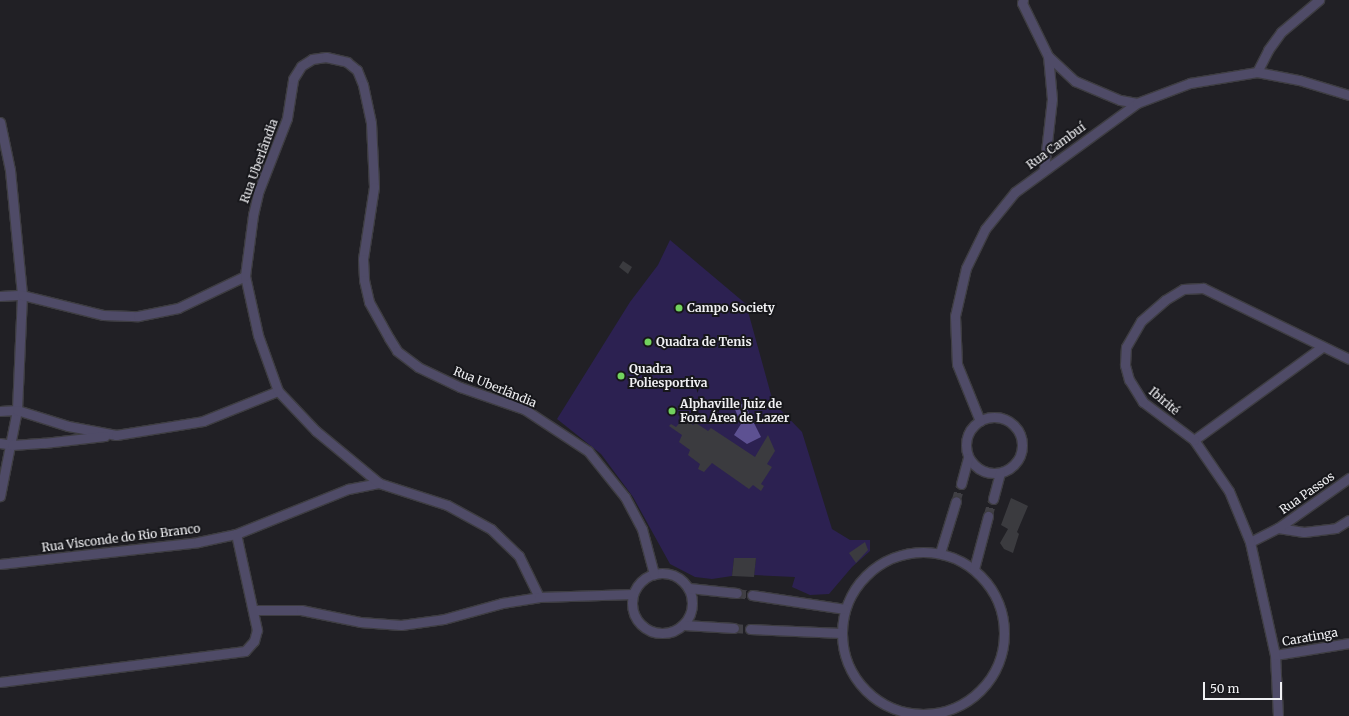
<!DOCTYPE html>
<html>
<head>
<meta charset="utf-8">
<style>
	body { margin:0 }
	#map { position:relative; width:1349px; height:716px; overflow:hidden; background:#212025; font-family:Merriweather,serif }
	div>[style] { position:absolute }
	.green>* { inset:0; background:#2c2151 }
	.water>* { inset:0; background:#5d5192 }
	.building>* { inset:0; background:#3b3b3f }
	.minor-tunnel>* { height:9px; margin-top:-4.5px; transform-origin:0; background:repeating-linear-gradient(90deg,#403f44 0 9px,transparent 0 13.5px) }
	.roads { filter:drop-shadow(1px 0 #3e3d42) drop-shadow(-1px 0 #3e3d42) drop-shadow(0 1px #3e3d42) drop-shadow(0 -1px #3e3d42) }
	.minor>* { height:9px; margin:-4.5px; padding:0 4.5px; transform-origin:4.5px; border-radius:4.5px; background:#4f4b67 }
	.minor>.ring { margin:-4.5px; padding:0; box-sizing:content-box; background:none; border:9px solid #4f4b67; border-radius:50% }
	.dots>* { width:11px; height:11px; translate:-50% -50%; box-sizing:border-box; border:2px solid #17171b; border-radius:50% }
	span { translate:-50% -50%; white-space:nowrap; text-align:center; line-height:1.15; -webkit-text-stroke:4px #17171b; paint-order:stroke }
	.street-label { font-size:12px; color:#f0f0f3 }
	.poi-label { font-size:12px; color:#f0f0f3; font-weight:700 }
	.left { translate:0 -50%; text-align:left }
	.scale { position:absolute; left:1203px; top:682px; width:79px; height:18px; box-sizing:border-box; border:2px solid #f0f0f3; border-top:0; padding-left:5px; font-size:12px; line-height:14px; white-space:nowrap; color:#f0f0f3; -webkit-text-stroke:3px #17171b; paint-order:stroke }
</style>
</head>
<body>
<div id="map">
	<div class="green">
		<div style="clip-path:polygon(670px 240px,746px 304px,773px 402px,802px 432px,832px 529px,850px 540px,870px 540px,870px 551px,852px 567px,829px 594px,810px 595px,792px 587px,795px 577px,754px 575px,756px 558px,734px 559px,732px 576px,712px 579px,695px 577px,670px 564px,633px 497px,601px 454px,557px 419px,630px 302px,658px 265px)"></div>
	</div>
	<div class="water">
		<div style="clip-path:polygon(744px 403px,761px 437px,747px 444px,734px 435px,741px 424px,734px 407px)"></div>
	</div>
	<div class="building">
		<div style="clip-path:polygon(623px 261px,632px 267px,628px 274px,619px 267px)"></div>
		<div style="clip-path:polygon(684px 418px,693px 425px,696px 423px,708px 431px,711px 428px,755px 457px,768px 435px,775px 451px,767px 464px,772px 467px,761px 484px,764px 486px,761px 491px,753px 485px,749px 489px,712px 463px,704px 472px,698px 469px,700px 464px,688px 455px,690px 450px,679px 442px,682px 435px,669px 426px,671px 424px,676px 427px)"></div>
		<div style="clip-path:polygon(1011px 498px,1028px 506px,1017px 532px,1019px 534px,1013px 553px,1004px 549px,1000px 543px,1008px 529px,1001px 525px)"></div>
		<div style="clip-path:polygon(865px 542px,868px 550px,856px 563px,849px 553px)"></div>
		<div style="clip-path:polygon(734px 558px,756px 558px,754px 577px,732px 576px)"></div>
	</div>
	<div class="minor-tunnel">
		<div style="left:956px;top:501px;width:18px;rotate:-74deg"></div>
		<div style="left:988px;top:516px;width:18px;rotate:-74deg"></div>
		<div style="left:737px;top:593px;width:15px;rotate:8deg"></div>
		<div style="left:734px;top:628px;width:16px;rotate:4deg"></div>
	</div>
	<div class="roads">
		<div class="minor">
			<div style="left:1023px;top:0;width:3px;rotate:108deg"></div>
			<div style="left:1022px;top:3px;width:59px;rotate:63.9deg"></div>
			<div style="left:1257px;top:72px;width:25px;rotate:-63deg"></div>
			<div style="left:1268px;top:50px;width:22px;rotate:-54deg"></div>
			<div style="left:1281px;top:32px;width:50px;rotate:-40.1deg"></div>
			<div style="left:0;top:122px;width:49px;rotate:78.2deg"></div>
			<div style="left:10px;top:170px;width:126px;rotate:84.5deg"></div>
			<div style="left:22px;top:295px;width:115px;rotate:92.5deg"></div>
			<div style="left:17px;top:410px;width:88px;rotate:101.2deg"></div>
			<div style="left:1044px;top:169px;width:70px;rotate:-83.5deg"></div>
			<div style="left:1052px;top:99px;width:43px;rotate:-95.3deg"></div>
			<div style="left:1048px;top:56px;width:37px;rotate:43deg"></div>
			<div style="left:1075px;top:81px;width:49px;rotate:22.9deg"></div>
			<div style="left:1120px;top:100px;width:17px;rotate:10deg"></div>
			<div style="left:0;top:296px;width:22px;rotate:-3deg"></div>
			<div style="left:22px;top:295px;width:83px;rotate:13.9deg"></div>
			<div style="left:103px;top:315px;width:35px;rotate:2deg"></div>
			<div style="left:138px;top:316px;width:41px;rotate:-11.3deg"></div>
			<div style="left:178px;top:308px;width:74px;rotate:-25.5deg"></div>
			<div style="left:0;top:411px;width:17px;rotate:-3deg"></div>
			<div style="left:17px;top:410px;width:53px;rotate:17.4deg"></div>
			<div style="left:68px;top:426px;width:49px;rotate:10.6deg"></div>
			<div style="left:116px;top:435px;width:88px;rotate:-9.1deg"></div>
			<div style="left:203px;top:421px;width:81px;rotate:-21.8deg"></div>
			<div class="ring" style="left:966px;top:417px;width:47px;height:47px"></div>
			<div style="left:980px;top:421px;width:61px;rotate:-112deg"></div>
			<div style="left:957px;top:364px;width:48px;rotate:-92.4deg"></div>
			<div style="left:955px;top:316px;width:49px;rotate:-77.1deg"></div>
			<div style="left:966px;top:268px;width:43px;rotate:-64deg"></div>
			<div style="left:985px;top:229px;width:48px;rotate:-51deg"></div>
			<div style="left:1015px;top:192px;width:151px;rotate:-36.1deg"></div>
			<div style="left:1137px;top:103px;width:57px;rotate:-20.7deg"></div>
			<div style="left:1190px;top:83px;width:68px;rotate:-9.3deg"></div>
			<div style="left:1257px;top:72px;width:43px;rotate:10.8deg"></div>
			<div style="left:1299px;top:80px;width:52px;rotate:16.7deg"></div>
			<div style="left:1194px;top:440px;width:158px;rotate:-36deg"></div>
			<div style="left:0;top:443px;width:12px;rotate:9deg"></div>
			<div style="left:12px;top:445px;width:32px;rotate:-4deg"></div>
			<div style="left:44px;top:443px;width:61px;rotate:-6.5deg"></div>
			<div style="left:961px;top:484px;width:27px;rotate:-75deg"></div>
			<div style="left:993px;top:499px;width:27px;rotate:-75deg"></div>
			<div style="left:1278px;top:528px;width:26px;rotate:9deg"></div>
			<div style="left:1304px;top:532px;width:32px;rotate:-7deg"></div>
			<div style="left:1336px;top:528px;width:15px;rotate:-32deg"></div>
			<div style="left:1250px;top:542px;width:31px;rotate:-27deg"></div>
			<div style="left:1278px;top:528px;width:87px;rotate:-35.2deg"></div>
			<div class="ring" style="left:842px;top:552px;width:153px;height:153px"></div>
			<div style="left:940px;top:553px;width:54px;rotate:-72.9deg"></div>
			<div style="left:0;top:564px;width:199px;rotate:-6.3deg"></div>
			<div style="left:198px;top:542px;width:39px;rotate:-12deg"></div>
			<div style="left:236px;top:534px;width:121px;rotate:-21.9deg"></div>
			<div style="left:348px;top:489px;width:32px;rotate:-11deg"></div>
			<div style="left:974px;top:569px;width:55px;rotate:-75.2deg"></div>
			<div class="ring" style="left:632px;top:573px;width:51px;height:51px"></div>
			<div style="left:689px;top:588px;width:48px;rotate:5.9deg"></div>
			<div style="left:752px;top:595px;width:94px;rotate:8.6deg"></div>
			<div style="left:539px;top:597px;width:46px;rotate:-116deg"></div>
			<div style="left:519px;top:556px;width:39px;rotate:-136deg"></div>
			<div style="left:491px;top:529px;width:50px;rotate:-151.4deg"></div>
			<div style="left:447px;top:505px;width:71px;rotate:-162.1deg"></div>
			<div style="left:379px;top:483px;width:82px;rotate:-140.5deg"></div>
			<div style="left:316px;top:431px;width:55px;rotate:-133.5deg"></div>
			<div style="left:278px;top:391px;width:59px;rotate:-109.7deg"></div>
			<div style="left:258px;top:335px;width:60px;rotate:-102.4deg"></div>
			<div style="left:245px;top:276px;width:62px;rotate:-82.5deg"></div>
			<div style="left:253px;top:215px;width:26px;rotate:-77deg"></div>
			<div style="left:259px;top:190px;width:77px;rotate:-68.7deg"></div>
			<div style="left:287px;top:118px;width:39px;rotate:-81deg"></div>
			<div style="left:293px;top:79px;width:15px;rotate:-58deg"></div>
			<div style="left:301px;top:66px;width:13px;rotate:-32deg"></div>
			<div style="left:312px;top:59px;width:14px;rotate:-8deg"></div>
			<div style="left:326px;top:57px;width:22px;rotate:13deg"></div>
			<div style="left:347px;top:62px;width:13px;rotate:39deg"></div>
			<div style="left:357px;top:70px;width:16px;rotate:68deg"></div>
			<div style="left:363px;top:85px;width:39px;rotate:78deg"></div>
			<div style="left:371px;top:123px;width:64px;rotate:87.3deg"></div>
			<div style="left:374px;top:187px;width:73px;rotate:98.7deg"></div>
			<div style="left:363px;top:259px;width:21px;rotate:87deg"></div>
			<div style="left:364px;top:280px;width:23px;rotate:77deg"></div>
			<div style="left:369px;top:302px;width:41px;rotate:60.9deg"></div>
			<div style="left:389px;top:338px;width:15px;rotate:58deg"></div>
			<div style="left:397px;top:351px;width:26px;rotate:37deg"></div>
			<div style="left:418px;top:367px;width:47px;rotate:25.5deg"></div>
			<div style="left:460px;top:387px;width:68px;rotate:19deg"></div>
			<div style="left:524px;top:409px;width:77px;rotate:33.3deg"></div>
			<div style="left:588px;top:451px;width:59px;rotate:51.2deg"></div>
			<div style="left:625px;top:497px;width:36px;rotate:62deg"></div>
			<div style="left:642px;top:529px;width:47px;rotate:75.1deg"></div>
			<div style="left:255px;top:610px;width:46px"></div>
			<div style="left:301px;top:610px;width:60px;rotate:11.5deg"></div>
			<div style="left:360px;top:622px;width:41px;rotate:4.2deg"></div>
			<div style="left:401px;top:625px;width:43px;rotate:-7.9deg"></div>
			<div style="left:444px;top:619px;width:60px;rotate:-15.4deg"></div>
			<div style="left:502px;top:603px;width:37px;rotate:-9deg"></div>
			<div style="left:539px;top:597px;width:94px;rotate:-1.8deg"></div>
			<div style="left:684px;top:625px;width:50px;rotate:3.4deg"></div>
			<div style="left:750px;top:629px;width:92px;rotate:2.5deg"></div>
			<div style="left:1275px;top:655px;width:75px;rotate:-9.2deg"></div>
			<div style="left:0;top:682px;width:247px;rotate:-7.2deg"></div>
			<div style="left:245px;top:651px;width:13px;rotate:-48deg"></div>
			<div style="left:254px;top:641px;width:11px;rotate:-75deg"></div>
			<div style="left:257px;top:630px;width:98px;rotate:-102.3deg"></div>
			<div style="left:1278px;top:716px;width:61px;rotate:-92.8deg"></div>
			<div style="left:1275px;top:655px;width:116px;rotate:-102.5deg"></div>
			<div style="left:1250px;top:542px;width:55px;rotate:-112.4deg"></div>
			<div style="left:1229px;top:491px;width:62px;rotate:-124.5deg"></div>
			<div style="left:1194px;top:440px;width:64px;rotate:-143.3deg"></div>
			<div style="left:1143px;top:402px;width:26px;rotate:-122deg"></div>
			<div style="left:1129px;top:380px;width:16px;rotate:-105deg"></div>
			<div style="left:1125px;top:365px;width:18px;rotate:-87deg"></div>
			<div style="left:1126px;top:347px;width:30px;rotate:-60deg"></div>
			<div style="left:1141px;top:321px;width:32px;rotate:-41deg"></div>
			<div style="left:1165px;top:300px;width:21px;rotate:-31deg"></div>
			<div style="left:1183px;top:289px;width:20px;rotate:-3deg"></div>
			<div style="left:1203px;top:288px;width:162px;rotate:25.9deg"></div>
		</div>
	</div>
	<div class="dots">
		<div style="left:679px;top:308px;background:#72d25e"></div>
		<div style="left:648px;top:342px;background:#72d25e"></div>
		<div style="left:621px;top:376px;background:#72d25e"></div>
		<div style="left:672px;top:411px;background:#72d25e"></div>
	</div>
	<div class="street-label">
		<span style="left:1056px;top:146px;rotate:-36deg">Rua Cambuí</span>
		<span style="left:259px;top:161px;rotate:-70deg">Rua Uberlândia</span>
		<span style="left:495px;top:387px;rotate:22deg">Rua Uberlândia</span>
		<span style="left:1164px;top:401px;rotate:40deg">Ibirité</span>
		<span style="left:1307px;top:493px;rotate:-35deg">Rua Passos</span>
		<span style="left:121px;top:538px;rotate:-7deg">Rua Visconde do Rio Branco</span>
		<span style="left:1310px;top:637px;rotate:-10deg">Caratinga</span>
	</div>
	<div class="poi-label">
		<span class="left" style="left:687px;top:308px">Campo Society</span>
		<span class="left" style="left:656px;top:342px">Quadra de Tenis</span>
		<span class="left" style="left:629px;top:376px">Quadra<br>Poliesportiva</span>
		<span class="left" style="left:680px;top:411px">Alphaville Juiz de<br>Fora Área de Lazer</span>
	</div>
	<div class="scale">50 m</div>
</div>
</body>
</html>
